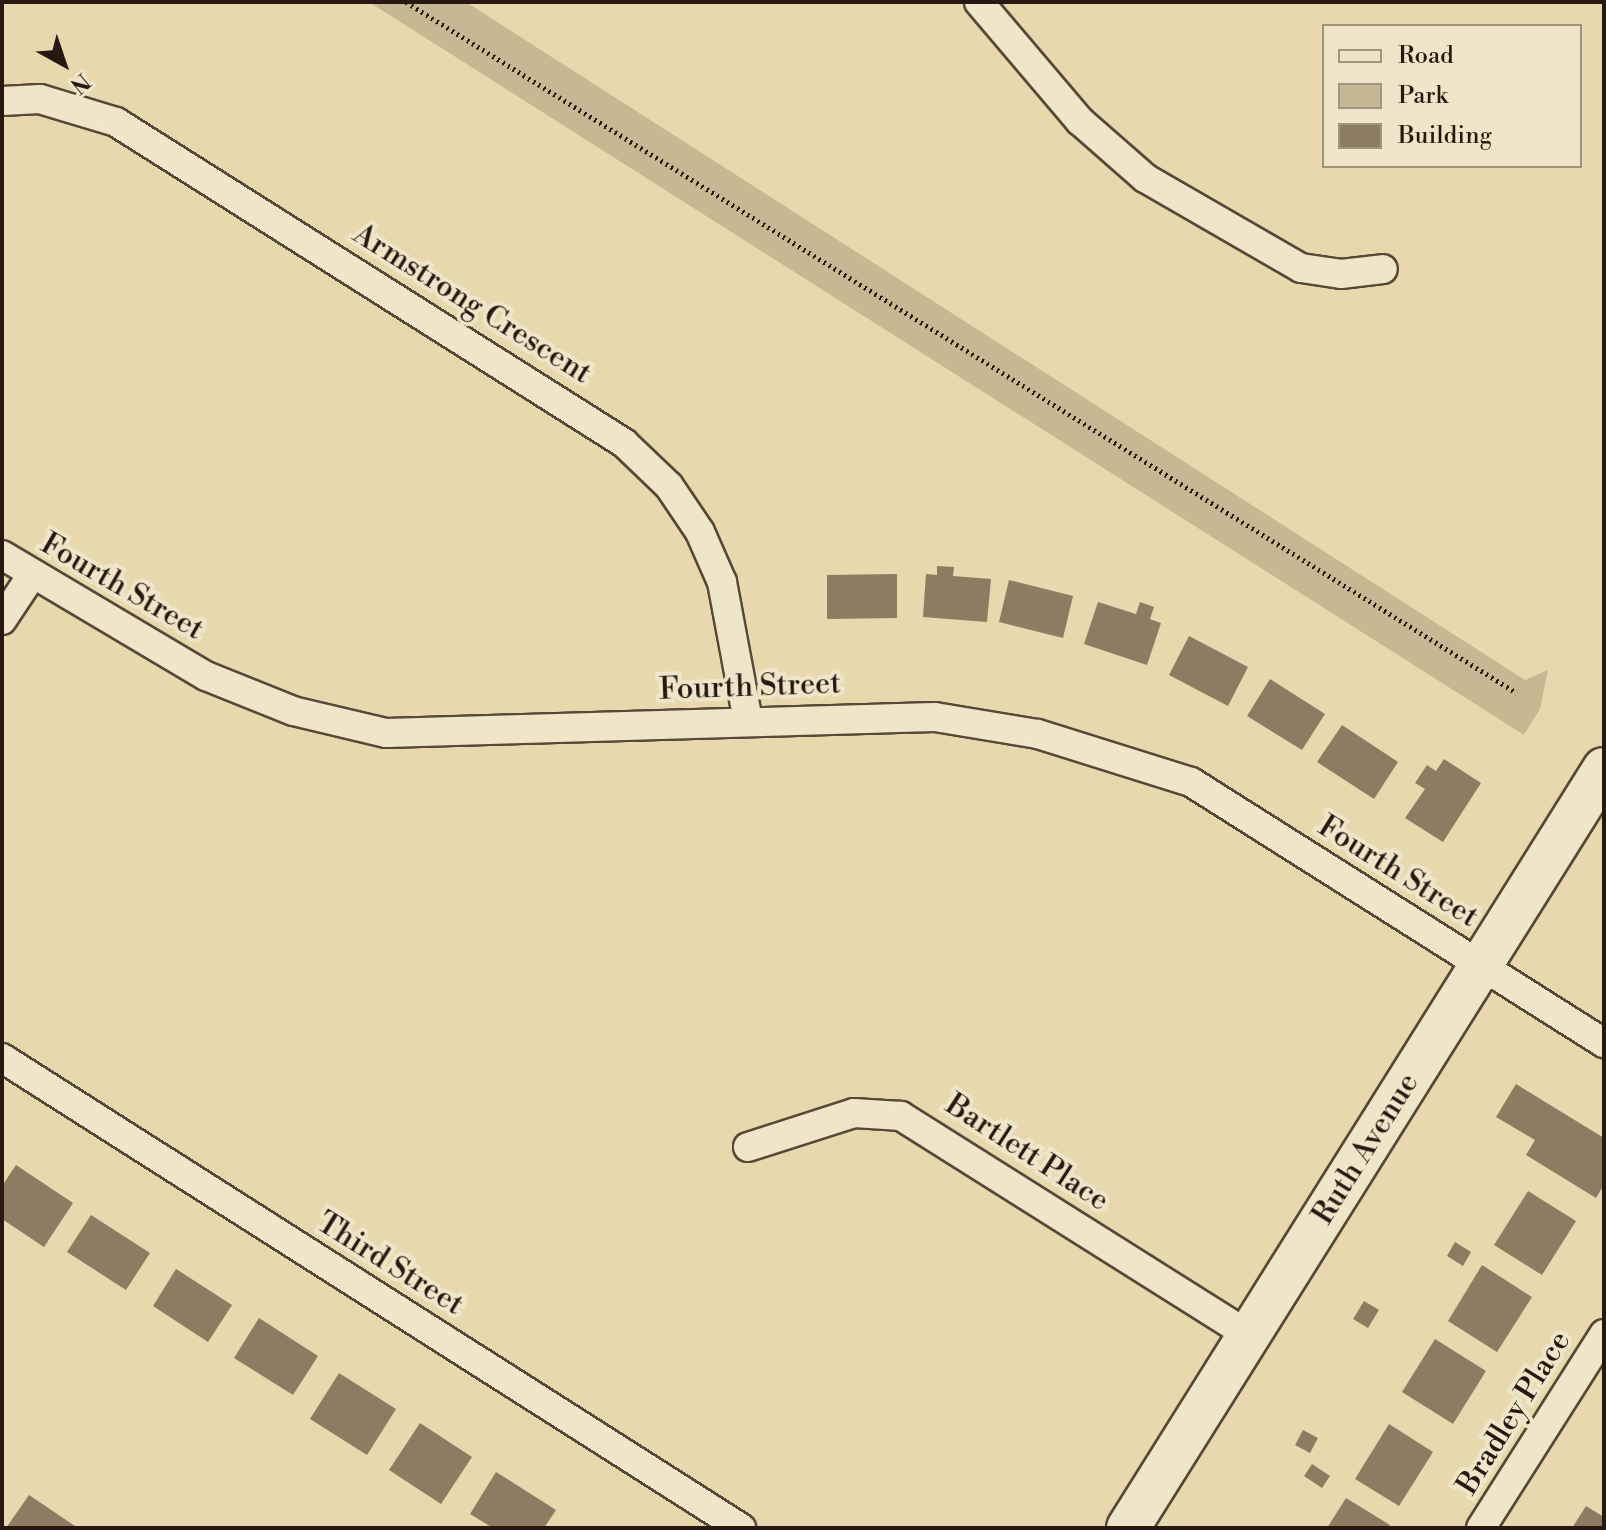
<!DOCTYPE html>
<html>
<head>
<meta charset="utf-8">
<style>
	body { margin:0 }
	#map { position:relative; width:1606px; height:1530px; overflow:hidden; background:#e7d9ad; font-family:"Libre Bodoni",serif }
	div>[style] { position:absolute }
	.green>* { inset:0; background:#c6b892 }
	.building>* { inset:0; background:#8b7c62 }
	.path>* { height:5px; margin-top:-2.5px; transform-origin:0; background:repeating-linear-gradient(90deg,#271811 0 2px,transparent 0 6px) }
	.roads { filter:drop-shadow(2px 0 #574838) drop-shadow(-2px 0 #574838) drop-shadow(0 2px #574838) drop-shadow(0 -2px #574838) }
	.street>* { height:28px; margin:-14px; padding:0 14px; transform-origin:14px; border-radius:14px; background:#efe6ca }
	.secondary>* { height:42px; margin:-21px; padding:0 21px; transform-origin:21px; border-radius:21px; background:#efe6ca }
	span { translate:-50% -50%; white-space:nowrap; text-align:center; line-height:1.15; -webkit-text-stroke:8px #efe6ca; paint-order:stroke }
	.street-label { font-size:30px; color:#271811 }
	.frame { position:absolute; inset:0; border:4px solid #271811; pointer-events:none }
	.legend { position:absolute; left:1322px; top:24px; width:260px; height:144px; box-sizing:border-box; background:#efe6ca; border:2px solid #9f9480; margin:0; padding:10px 14px; list-style:none; font-size:24px; color:#271811 }
	.legend li { display:flex; align-items:center; gap:16px; height:40px }
	.legend b { width:40px; border:2px solid #9f9480 }
	.north { position:absolute; left:24px; top:24px; width:80px; height:80px; -webkit-text-stroke:6px #efe6ca; paint-order:stroke; rotate:140deg; font-size:22px; font-weight:700; line-height:32px; text-align:center; color:#271811 }
	.north::after { content:''; display:block; margin:auto; width:28px; height:36px; background:#271811; clip-path:polygon(50% 0,100% 100%,50% 72%,0 100%) }
</style>
</head>
<body>
<div id="map">
	<div class="green">
		<div style="clip-path:polygon(369px 2px,466px 2px,1525px 680px,1548px 670px,1540px 709px,1524px 735px)"></div>
	</div>
	<div class="building">
		<div style="clip-path:polygon(937px 566px,954px 567px,953px 576px,991px 579px,987px 622px,923px 617px,926px 574px,937px 575px)"></div>
		<div style="clip-path:polygon(897px 574px,897px 618px,827px 619px,827px 575px)"></div>
		<div style="clip-path:polygon(1009px 580px,1073px 596px,1063px 638px,999px 622px)"></div>
		<div style="clip-path:polygon(1098px 602px,1136px 614px,1140px 602px,1154px 607px,1150px 619px,1161px 623px,1147px 665px,1084px 644px)"></div>
		<div style="clip-path:polygon(1189px 636px,1248px 667px,1228px 706px,1169px 675px)"></div>
		<div style="clip-path:polygon(1270px 679px,1325px 714px,1302px 750px,1247px 716px)"></div>
		<div style="clip-path:polygon(1342px 725px,1398px 762px,1374px 799px,1317px 762px)"></div>
		<div style="clip-path:polygon(1444px 759px,1481px 783px,1443px 842px,1405px 818px,1425px 789px,1415px 783px,1427px 765px,1436px 771px)"></div>
		<div style="clip-path:polygon(1516px 1084px,1604px 1138px,1604px 1185px,1596px 1198px,1526px 1155px,1535px 1140px,1496px 1117px)"></div>
		<div style="clip-path:polygon(16px 1165px,73px 1203px,44px 1247px,2px 1219px,2px 1186px)"></div>
		<div style="clip-path:polygon(1528px 1191px,1576px 1221px,1542px 1275px,1494px 1245px)"></div>
		<div style="clip-path:polygon(91px 1215px,150px 1253px,126px 1290px,67px 1252px)"></div>
		<div style="clip-path:polygon(1455px 1242px,1471px 1252px,1463px 1266px,1447px 1256px)"></div>
		<div style="clip-path:polygon(1482px 1265px,1532px 1297px,1497px 1352px,1448px 1321px)"></div>
		<div style="clip-path:polygon(176px 1269px,232px 1305px,208px 1342px,153px 1306px)"></div>
		<div style="clip-path:polygon(1364px 1301px,1379px 1310px,1368px 1328px,1353px 1319px)"></div>
		<div style="clip-path:polygon(259px 1318px,318px 1356px,293px 1395px,234px 1358px)"></div>
		<div style="clip-path:polygon(1435px 1339px,1486px 1371px,1453px 1424px,1402px 1392px)"></div>
		<div style="clip-path:polygon(339px 1373px,396px 1409px,367px 1455px,310px 1419px)"></div>
		<div style="clip-path:polygon(420px 1423px,472px 1457px,441px 1504px,389px 1470px)"></div>
		<div style="clip-path:polygon(1389px 1424px,1433px 1452px,1399px 1506px,1355px 1479px)"></div>
		<div style="clip-path:polygon(1303px 1430px,1318px 1438px,1310px 1453px,1295px 1445px)"></div>
		<div style="clip-path:polygon(1312px 1464px,1330px 1476px,1322px 1488px,1304px 1476px)"></div>
		<div style="clip-path:polygon(496px 1472px,556px 1510px,544px 1528px,493px 1528px,470px 1514px)"></div>
		<div style="clip-path:polygon(29px 1495px,78px 1528px,6px 1528px)"></div>
		<div style="clip-path:polygon(1346px 1498px,1390px 1525px,1388px 1528px,1327px 1528px)"></div>
		<div style="clip-path:polygon(1586px 1506px,1604px 1517px,1604px 1528px,1572px 1528px)"></div>
	</div>
	<div class="path">
		<div style="left:406px;top:2px;width:1308px;rotate:31.88deg"></div>
	</div>
	<div class="roads">
		<div class="street">
			<div style="left:979px;top:2px;width:156px;rotate:49.7deg"></div>
			<div style="left:1080px;top:121px;width:86px;rotate:41.2deg"></div>
			<div style="left:1145px;top:178px;width:180px;rotate:30deg"></div>
			<div style="left:1301px;top:268px;width:40px;rotate:8.5deg"></div>
			<div style="left:1341px;top:274px;width:42px;rotate:-6.8deg"></div>
			<div style="left:2px;top:101px;width:38px;rotate:-3deg"></div>
			<div style="left:40px;top:99px;width:79px;rotate:16.8deg"></div>
			<div style="left:116px;top:122px;width:601px;rotate:32.29deg"></div>
			<div style="left:624px;top:443px;width:62px;rotate:43.7deg"></div>
			<div style="left:669px;top:486px;width:55px;rotate:56deg"></div>
			<div style="left:700px;top:532px;width:55px;rotate:66.3deg"></div>
			<div style="left:722px;top:582px;width:141px;rotate:79.4deg"></div>
			<div style="left:2px;top:555px;width:237px;rotate:30.7deg"></div>
			<div style="left:206px;top:676px;width:94px;rotate:21.9deg"></div>
			<div style="left:293px;top:711px;width:96px;rotate:13.3deg"></div>
			<div style="left:386px;top:733px;width:549px;rotate:-1.67deg"></div>
			<div style="left:935px;top:717px;width:104px;rotate:9.4deg"></div>
			<div style="left:1038px;top:734px;width:160px;rotate:17.4deg"></div>
			<div style="left:1191px;top:782px;width:489px;rotate:32.3deg"></div>
			<div style="left:2px;top:620px;width:54px;rotate:-56.3deg"></div>
			<div style="left:2px;top:1058px;width:876px;rotate:32.46deg"></div>
			<div style="left:748px;top:1147px;width:111px;rotate:-17.8deg"></div>
			<div style="left:854px;top:1113px;width:47px;rotate:3.7deg"></div>
			<div style="left:901px;top:1116px;width:413px;rotate:32.2deg"></div>
			<div style="left:1481px;top:1528px;width:230px;rotate:-57.6deg"></div>
		</div>
		<div class="secondary">
			<div style="left:1128px;top:1528px;width:896px;rotate:-57.91deg"></div>
		</div>
	</div>
	<div class="street-label">
		<span style="left:472px;top:304px;rotate:32deg">Armstrong Crescent</span>
		<span style="left:122px;top:587px;rotate:30deg">Fourth Street</span>
		<span style="left:750px;top:687px;rotate:-2deg">Fourth Street</span>
		<span style="left:1398px;top:872px;rotate:32deg">Fourth Street</span>
		<span style="left:1366px;top:1149px;rotate:-58deg">Ruth Avenue</span>
		<span style="left:1027px;top:1153px;rotate:33deg">Bartlett Place</span>
		<span style="left:390px;top:1264px;rotate:32deg">Third Street</span>
		<span style="left:1514px;top:1413px;rotate:-58deg">Bradley Place</span>
	</div>
	<div class="frame"></div>
	<ul class="legend">
	<li><b style="height:10px;background:#efe6ca"></b>Road</li>
	<li><b style="height:22px;background:#c6b892"></b>Park</li>
	<li><b style="height:22px;background:#8b7c62"></b>Building</li>
	</ul>
	<div class="north">N</div>
</div>
</body>
</html>
